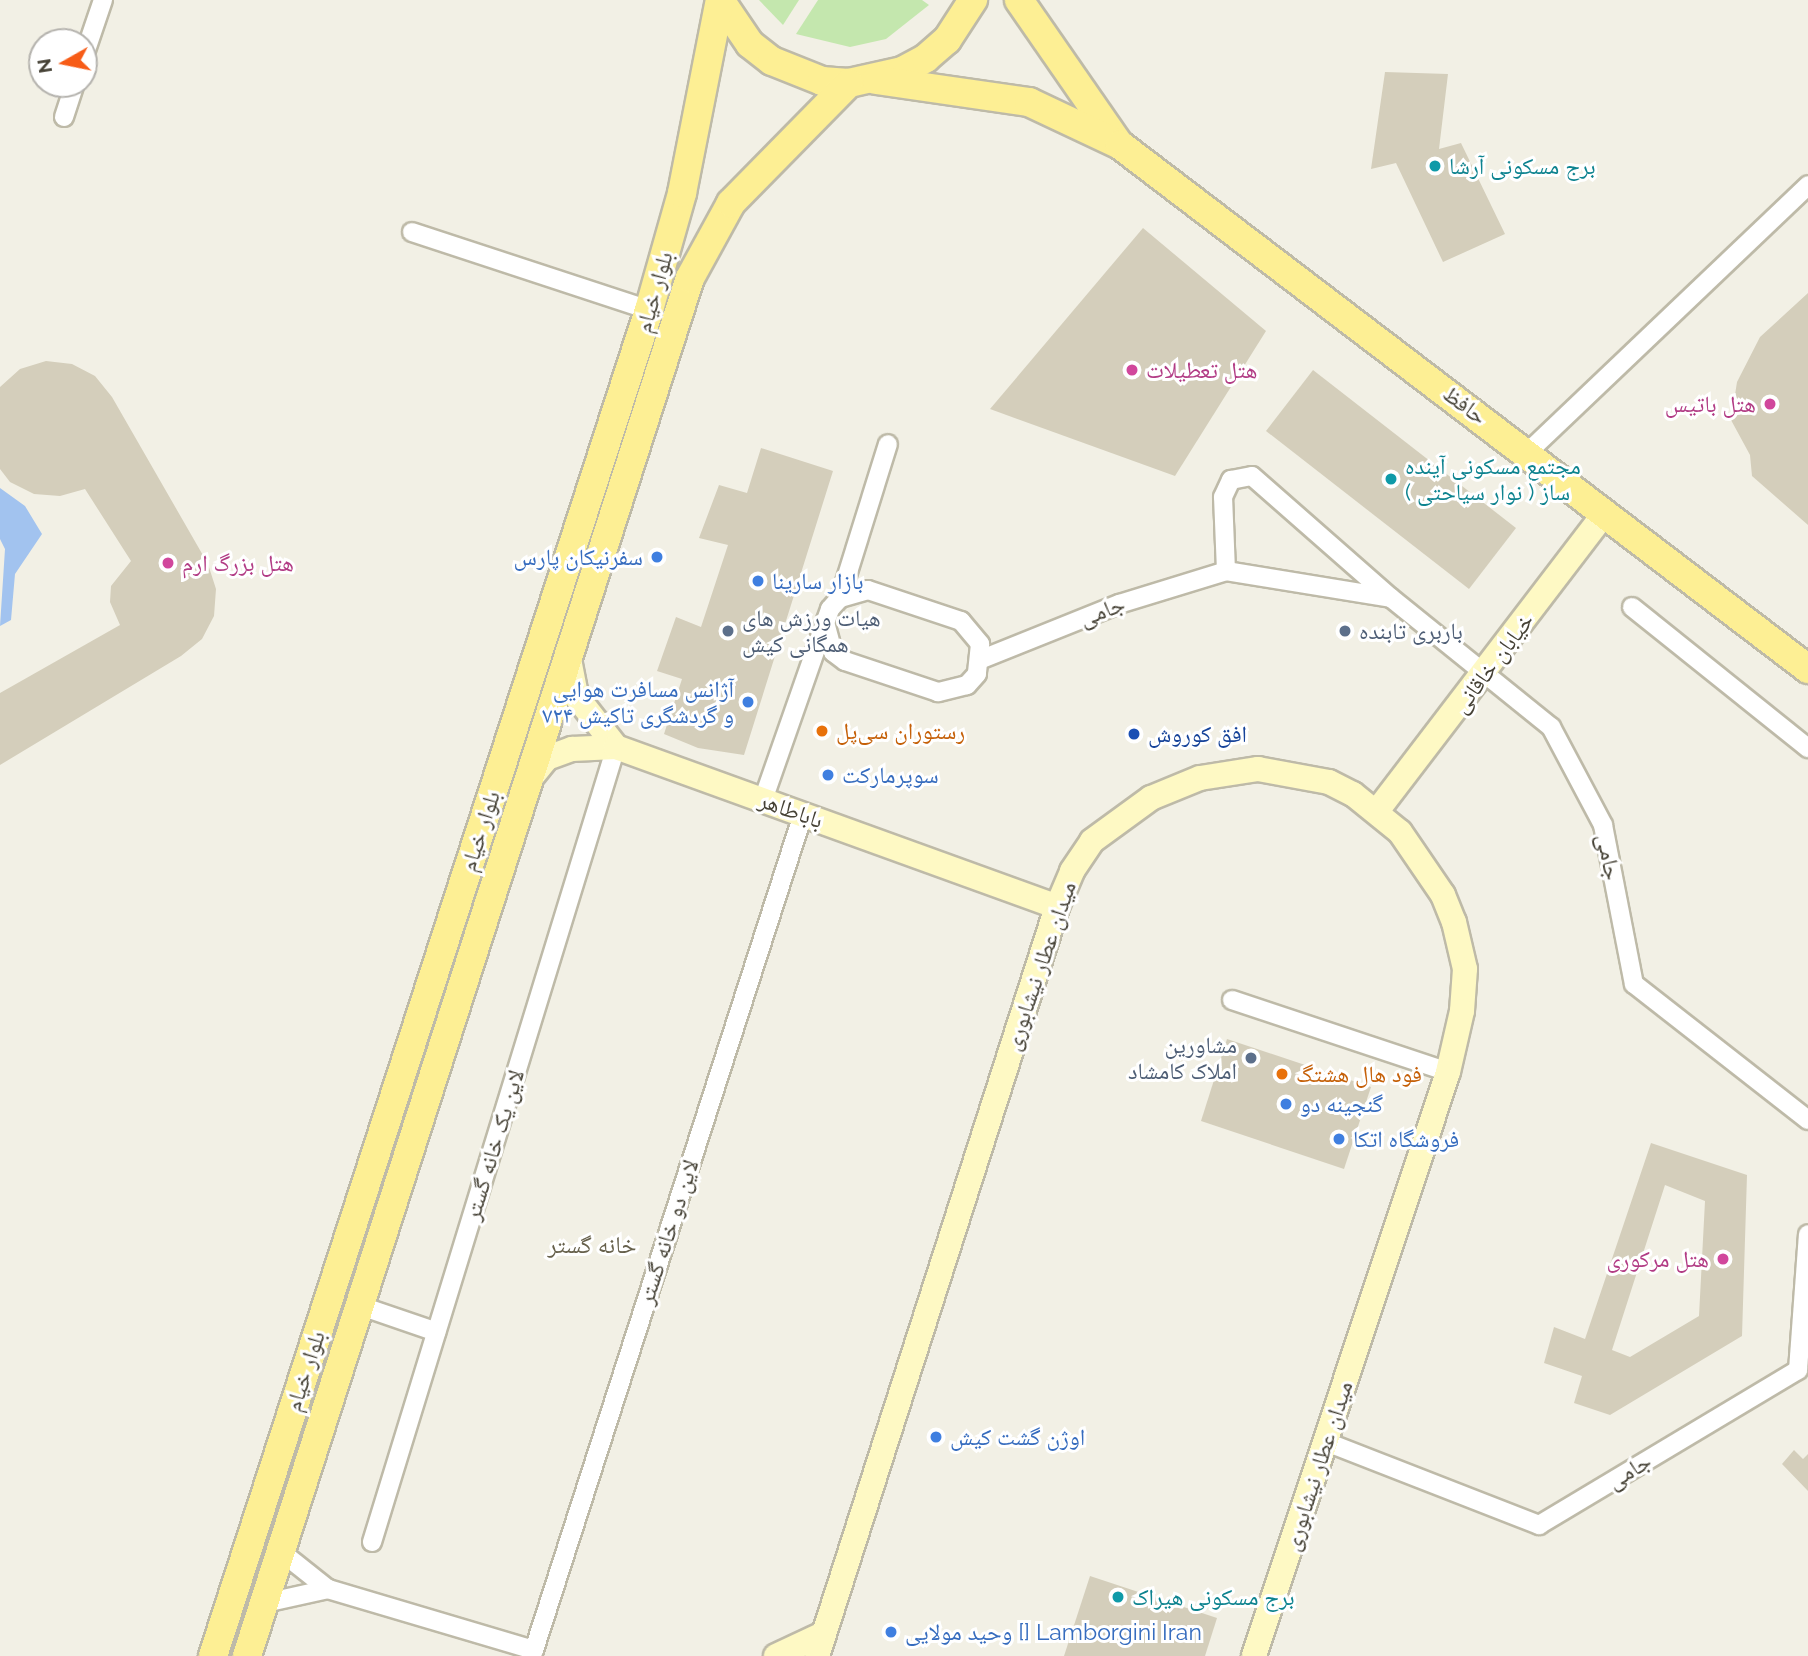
<!DOCTYPE html>
<html>
<head>
<meta charset="utf-8">
<style>
	body { margin:0 }
	#map { position:relative; width:1808px; height:1656px; overflow:hidden; background:#f2f0e5; font-family:Raleway,"Noto Naskh Arabic",sans-serif }
	div>[style] { position:absolute }
	.green>* { inset:0; background:#c4e7ae }
	.water>* { inset:0; background:#a2c3ef }
	.building>* { inset:0; background:#d4cebb }
	.roads { filter:drop-shadow(2px 0 #bebaa8) drop-shadow(-2px 0 #bebaa8) drop-shadow(0 2px #bebaa8) drop-shadow(0 -2px #bebaa8) }
	.street>* { height:18px; margin:-9px; padding:0 9px; transform-origin:9px; border-radius:9px; background:#fff }
	.secondary>* { height:24px; margin:-12px; padding:0 12px; transform-origin:12px; border-radius:12px; background:#fef9c4 }
	.primary>* { height:28px; margin:-14px; padding:0 14px; transform-origin:14px; border-radius:14px; background:#fdef94 }
	.dots>* { width:19px; height:19px; translate:-50% -50%; box-sizing:border-box; border:4px solid #fff; border-radius:50% }
	span { translate:-50% -50%; white-space:nowrap; text-align:center; line-height:1.15; -webkit-text-stroke:6px #fff; paint-order:stroke }
	.culture-label { font-size:23px; color:#0d838f }
	.left { translate:0 -50%; text-align:left }
	.street-label { font-size:23px; color:#454135 }
	.hotel-label { font-size:23px; color:#b23c85 }
	.right { translate:-100% -50%; text-align:right }
	.shop-label { font-size:23px; color:#366cbe }
	.service-label { font-size:23px; color:#4e5e75 }
	.food-label { font-size:23px; color:#c56008 }
	.transit-label { font-size:23px; color:#164399 }
	.neighbourhood-label { font-size:24px; color:#67614c }
	.north { position:absolute; left:28px; top:28px; width:70px; height:70px; box-sizing:border-box; background:#fff; border:2px solid #b5b3ae; border-radius:50%; rotate:261deg; font-size:19px; font-weight:700; line-height:28px; text-align:center; color:#454135 }
	.north::after { content:''; display:block; margin:auto; width:24px; height:32px; background:#f75c17; clip-path:polygon(50% 0,100% 100%,50% 72%,0 100%) }
</style>
</head>
<body>
<div id="map">
	<div class="green">
		<div style="clip-path:polygon(759px 0,799px 0,783px 25px)"></div>
		<div style="clip-path:polygon(818px 0,922px 0,929px 5px,886px 39px,850px 47px,796px 34px)"></div>
	</div>
	<div class="water">
		<div style="clip-path:polygon(0 488px,25px 506px,42px 534px,15px 574px,11px 620px,0 626px,5px 549px,0 539px)"></div>
	</div>
	<div class="building">
		<div style="clip-path:polygon(1385px 72px,1448px 74px,1439px 149px,1461px 143px,1505px 234px,1443px 262px,1396px 163px,1371px 169px)"></div>
		<div style="clip-path:polygon(1143px 228px,1266px 331px,1175px 476px,990px 409px)"></div>
		<div style="clip-path:polygon(1808px 293px,1808px 525px,1752px 476px,1750px 455px,1731px 420px,1737px 382px,1760px 337px)"></div>
		<div style="clip-path:polygon(46px 361px,72px 364px,95px 376px,112px 397px,208px 564px,216px 589px,214px 616px,202px 639px,181px 656px,0 765px,0 693px,120px 625px,110px 602px,111px 586px,131px 561px,85px 489px,60px 496px,34px 494px,10px 482px,0 469px,0 387px,20px 369px)"></div>
		<div style="clip-path:polygon(1313px 370px,1516px 528px,1469px 589px,1266px 431px)"></div>
		<div style="clip-path:polygon(761px 448px,833px 471px,744px 755px,698px 748px,664px 734px,682px 679px,657px 671px,676px 617px,701px 627px,728px 545px,699px 538px,719px 485px,747px 493px)"></div>
		<div style="clip-path:polygon(1227px 1039px,1371px 1087px,1344px 1169px,1201px 1121px)"></div>
		<div style="clip-path:polygon(evenodd,1651px 1143px,1747px 1175px,1742px 1336px,1610px 1415px,1574px 1403px,1582px 1376px,1544px 1363px,1554px 1327px,1585px 1339px,1651px 1143px,1665px 1185px,1705px 1201px,1699px 1316px,1630px 1357px,1612px 1350px,1665px 1185px)"></div>
		<div style="clip-path:polygon(1794px 1450px,1803px 1459px,1808px 1454px,1808px 1491px,1782px 1464px)"></div>
		<div style="clip-path:polygon(1090px 1576px,1217px 1618px,1205px 1656px,1064px 1656px)"></div>
	</div>
	<div class="roads">
		<div class="street">
			<div style="left:84px;top:56px;width:59px;rotate:-71.3deg"></div>
			<div style="left:64px;top:117px;width:35px;rotate:-72deg"></div>
			<div style="left:412px;top:232px;width:250px;rotate:18.2deg"></div>
			<div style="left:1528px;top:452px;width:387px;rotate:-43.6deg"></div>
			<div style="left:1226px;top:571px;width:74px;rotate:-92.3deg"></div>
			<div style="left:1223px;top:497px;width:19px;rotate:-65deg"></div>
			<div style="left:1231px;top:480px;width:21px;rotate:-11deg"></div>
			<div style="left:1252px;top:476px;width:185px;rotate:41.3deg"></div>
			<div style="left:1391px;top:598px;width:206px;rotate:38.9deg"></div>
			<div style="left:1551px;top:727px;width:111px;rotate:62deg"></div>
			<div style="left:1603px;top:825px;width:162px;rotate:79deg"></div>
			<div style="left:1634px;top:984px;width:221px;rotate:38deg"></div>
			<div style="left:868px;top:590px;width:98px;rotate:18.4deg"></div>
			<div style="left:961px;top:621px;width:30px;rotate:50deg"></div>
			<div style="left:980px;top:644px;width:30px;rotate:96deg"></div>
			<div style="left:977px;top:674px;width:15px;rotate:132deg"></div>
			<div style="left:967px;top:685px;width:30px;rotate:166deg"></div>
			<div style="left:938px;top:692px;width:98px;rotate:-161.6deg"></div>
			<div style="left:845px;top:661px;width:15px;rotate:-143deg"></div>
			<div style="left:833px;top:652px;width:30px;rotate:-105deg"></div>
			<div style="left:825px;top:623px;width:15px;rotate:-70deg"></div>
			<div style="left:830px;top:609px;width:15px;rotate:-48deg"></div>
			<div style="left:840px;top:598px;width:29px;rotate:-16deg"></div>
			<div style="left:840px;top:598px;width:161px;rotate:-72.7deg"></div>
			<div style="left:1632px;top:607px;width:226px;rotate:38.7deg"></div>
			<div style="left:982px;top:659px;width:148px;rotate:-21.9deg"></div>
			<div style="left:1119px;top:604px;width:112px;rotate:-17.1deg"></div>
			<div style="left:1226px;top:571px;width:167px;rotate:9.3deg"></div>
			<div style="left:763px;top:800px;width:188px;rotate:-70.7deg"></div>
			<div style="left:1232px;top:1000px;width:228px;rotate:18.4deg"></div>
			<div style="left:358px;top:1305px;width:83px;rotate:18.9deg"></div>
			<div style="left:1326px;top:1442px;width:229px;rotate:21.3deg"></div>
			<div style="left:1539px;top:1525px;width:302px;rotate:-30.9deg"></div>
			<div style="left:1798px;top:1370px;width:136px;rotate:-85.8deg"></div>
			<div style="left:372px;top:1542px;width:832px;rotate:-72.94deg"></div>
			<div style="left:280px;top:1551px;width:61px;rotate:38.4deg"></div>
			<div style="left:328px;top:1589px;width:215px;rotate:16.5deg"></div>
			<div style="left:534px;top:1650px;width:878px;rotate:-72.16deg"></div>
			<div style="left:265px;top:1603px;width:65px;rotate:-12.5deg"></div>
		</div>
		<div class="secondary">
			<div style="left:569px;top:659px;width:38px;rotate:79deg"></div>
			<div style="left:576px;top:696px;width:65px;rotate:51.9deg"></div>
			<div style="left:530px;top:779px;width:27px;rotate:-51deg"></div>
			<div style="left:547px;top:758px;width:27px;rotate:-20deg"></div>
			<div style="left:572px;top:749px;width:44px;rotate:-2.6deg"></div>
			<div style="left:616px;top:747px;width:469px;rotate:19.9deg"></div>
			<div style="left:1377px;top:811px;width:375px;rotate:-52.6deg"></div>
			<div style="left:776px;top:1656px;width:52px;rotate:-25.1deg"></div>
			<div style="left:817px;top:1656px;width:787px;rotate:-72.23deg"></div>
			<div style="left:1057px;top:907px;width:39px;rotate:-67deg"></div>
			<div style="left:1072px;top:871px;width:36px;rotate:-56deg"></div>
			<div style="left:1092px;top:841px;width:73px;rotate:-36.1deg"></div>
			<div style="left:1151px;top:798px;width:53px;rotate:-22.2deg"></div>
			<div style="left:1200px;top:778px;width:59px;rotate:-8.8deg"></div>
			<div style="left:1258px;top:769px;width:72px;rotate:10.4deg"></div>
			<div style="left:1329px;top:782px;width:27px;rotate:27deg"></div>
			<div style="left:1353px;top:794px;width:60px;rotate:39deg"></div>
			<div style="left:1400px;top:832px;width:76px;rotate:55.7deg"></div>
			<div style="left:1443px;top:895px;width:29px;rotate:68deg"></div>
			<div style="left:1454px;top:922px;width:48px;rotate:76.8deg"></div>
			<div style="left:1465px;top:969px;width:42px;rotate:94.1deg"></div>
			<div style="left:1462px;top:1011px;width:63px;rotate:102.9deg"></div>
			<div style="left:1448px;top:1072px;width:615px;rotate:108.38deg"></div>
		</div>
		<div class="primary">
			<div style="left:720px;top:0;width:53px;rotate:55.7deg"></div>
			<div style="left:750px;top:44px;width:28px;rotate:38deg"></div>
			<div style="left:772px;top:61px;width:54px;rotate:21.8deg"></div>
			<div style="left:822px;top:81px;width:27px;rotate:4deg"></div>
			<div style="left:849px;top:83px;width:54px;rotate:-12.8deg"></div>
			<div style="left:902px;top:71px;width:27px;rotate:-28deg"></div>
			<div style="left:926px;top:58px;width:28px;rotate:-41deg"></div>
			<div style="left:947px;top:40px;width:48px;rotate:-57deg"></div>
			<div style="left:1019px;top:0;width:174px;rotate:55.3deg"></div>
			<div style="left:876px;top:80px;width:155px;rotate:8.2deg"></div>
			<div style="left:1029px;top:102px;width:101px;rotate:25.3deg"></div>
			<div style="left:1120px;top:145px;width:865px;rotate:37.29deg"></div>
			<div style="left:213px;top:1656px;width:1415px;rotate:-72.05deg"></div>
			<div style="left:649px;top:310px;width:122px;rotate:-74.2deg"></div>
			<div style="left:682px;top:193px;width:197px;rotate:-78.9deg"></div>
			<div style="left:247px;top:1656px;width:1447px;rotate:-72.18deg"></div>
			<div style="left:690px;top:278px;width:85px;rotate:-61.3deg"></div>
			<div style="left:731px;top:203px;width:168px;rotate:-45.5deg"></div>
		</div>
	</div>
	<div class="dots">
		<div style="left:1435px;top:166px;background:#0f9aa8"></div>
		<div style="left:1132px;top:370px;background:#d1479c"></div>
		<div style="left:1770px;top:404px;background:#d1479c"></div>
		<div style="left:1391px;top:479px;background:#0f9aa8"></div>
		<div style="left:657px;top:557px;background:#3f7fe0"></div>
		<div style="left:168px;top:563px;background:#d1479c"></div>
		<div style="left:758px;top:581px;background:#3f7fe0"></div>
		<div style="left:728px;top:631px;background:#5c6f8a"></div>
		<div style="left:1345px;top:631px;background:#5c6f8a"></div>
		<div style="left:748px;top:702px;background:#3f7fe0"></div>
		<div style="left:822px;top:731px;background:#e8710a"></div>
		<div style="left:1134px;top:734px;background:#1a4fb4"></div>
		<div style="left:828px;top:775px;background:#3f7fe0"></div>
		<div style="left:1251px;top:1058px;background:#5c6f8a"></div>
		<div style="left:1282px;top:1074px;background:#e8710a"></div>
		<div style="left:1286px;top:1104px;background:#3f7fe0"></div>
		<div style="left:1339px;top:1139px;background:#3f7fe0"></div>
		<div style="left:1723px;top:1259px;background:#d1479c"></div>
		<div style="left:936px;top:1437px;background:#3f7fe0"></div>
		<div style="left:1118px;top:1597px;background:#0f9aa8"></div>
		<div style="left:891px;top:1632px;background:#3f7fe0"></div>
	</div>
	<div class="culture-label">
		<span class="left" style="left:1449px;top:166px">برج مسکونی آرشا</span>
		<span class="left" style="left:1405px;top:479px">مجتمع مسکونی آینده<br>ساز ( نوار سیاحتی )</span>
		<span class="left" style="left:1132px;top:1597px">برج مسکونی هیراک</span>
	</div>
	<div class="street-label">
		<span style="left:654px;top:292px;rotate:-74deg">بلوار خیام</span>
		<span style="left:1465px;top:405px;rotate:37deg">حافظ</span>
		<span style="left:1102px;top:611px;rotate:-21deg">جامی</span>
		<span style="left:1493px;top:663px;rotate:-53deg">خیابان خاقانی</span>
		<span style="left:791px;top:810px;rotate:20deg">باباطاهر</span>
		<span style="left:480px;top:831px;rotate:-72deg">بلوار خیام</span>
		<span style="left:1609px;top:857px;rotate:79deg">جامی</span>
		<span style="left:1040px;top:966px;rotate:-71deg">میدان عطار نیشابوری</span>
		<span style="left:494px;top:1145px;rotate:-73deg">لاین یک خانه گستر</span>
		<span style="left:668px;top:1232px;rotate:-72deg">لاین دو خانه گستر</span>
		<span style="left:305px;top:1371px;rotate:-72deg">بلوار خیام</span>
		<span style="left:1318px;top:1466px;rotate:-72deg">میدان عطار نیشابوری</span>
		<span style="left:1629px;top:1471px;rotate:-31deg">جامی</span>
	</div>
	<div class="hotel-label">
		<span class="left" style="left:1146px;top:370px">هتل تعطیلات</span>
		<span class="right" style="left:1756px;top:404px">هتل باتیس</span>
		<span class="left" style="left:182px;top:563px">هتل بزرگ ارم</span>
		<span class="right" style="left:1709px;top:1259px">هتل مرکوری</span>
	</div>
	<div class="shop-label">
		<span class="right" style="left:643px;top:557px">سفرنیکان پارس</span>
		<span class="left" style="left:772px;top:581px">بازار سارینا</span>
		<span class="right" style="left:734px;top:702px">آژانس مسافرت هوایی<br>و گردشگری تاکیش ۷۲۴</span>
		<span class="left" style="left:842px;top:775px">سوپرمارکت</span>
		<span class="left" style="left:1300px;top:1104px">گنجینه دو</span>
		<span class="left" style="left:1353px;top:1139px">فروشگاه اتکا</span>
		<span class="left" style="left:950px;top:1437px">اوژن گشت كيش</span>
		<span class="left" style="left:905px;top:1632px">وحید مولایی [] Lamborgini Iran</span>
	</div>
	<div class="service-label">
		<span class="left" style="left:742px;top:631px">هیات ورزش های<br>همگانی کیش</span>
		<span class="left" style="left:1359px;top:631px">باربری تابنده</span>
		<span class="right" style="left:1237px;top:1058px">مشاورین<br>املاک کامشاد</span>
	</div>
	<div class="food-label">
		<span class="left" style="left:836px;top:731px">رستوران سی‌پل</span>
		<span class="left" style="left:1296px;top:1074px">فود هال هشتگ</span>
	</div>
	<div class="transit-label">
		<span class="left" style="left:1148px;top:734px">افق کوروش</span>
	</div>
	<div class="neighbourhood-label">
		<span style="left:592px;top:1245px">خانه گستر</span>
	</div>
	<div class="north">N</div>
</div>
</body>
</html>
